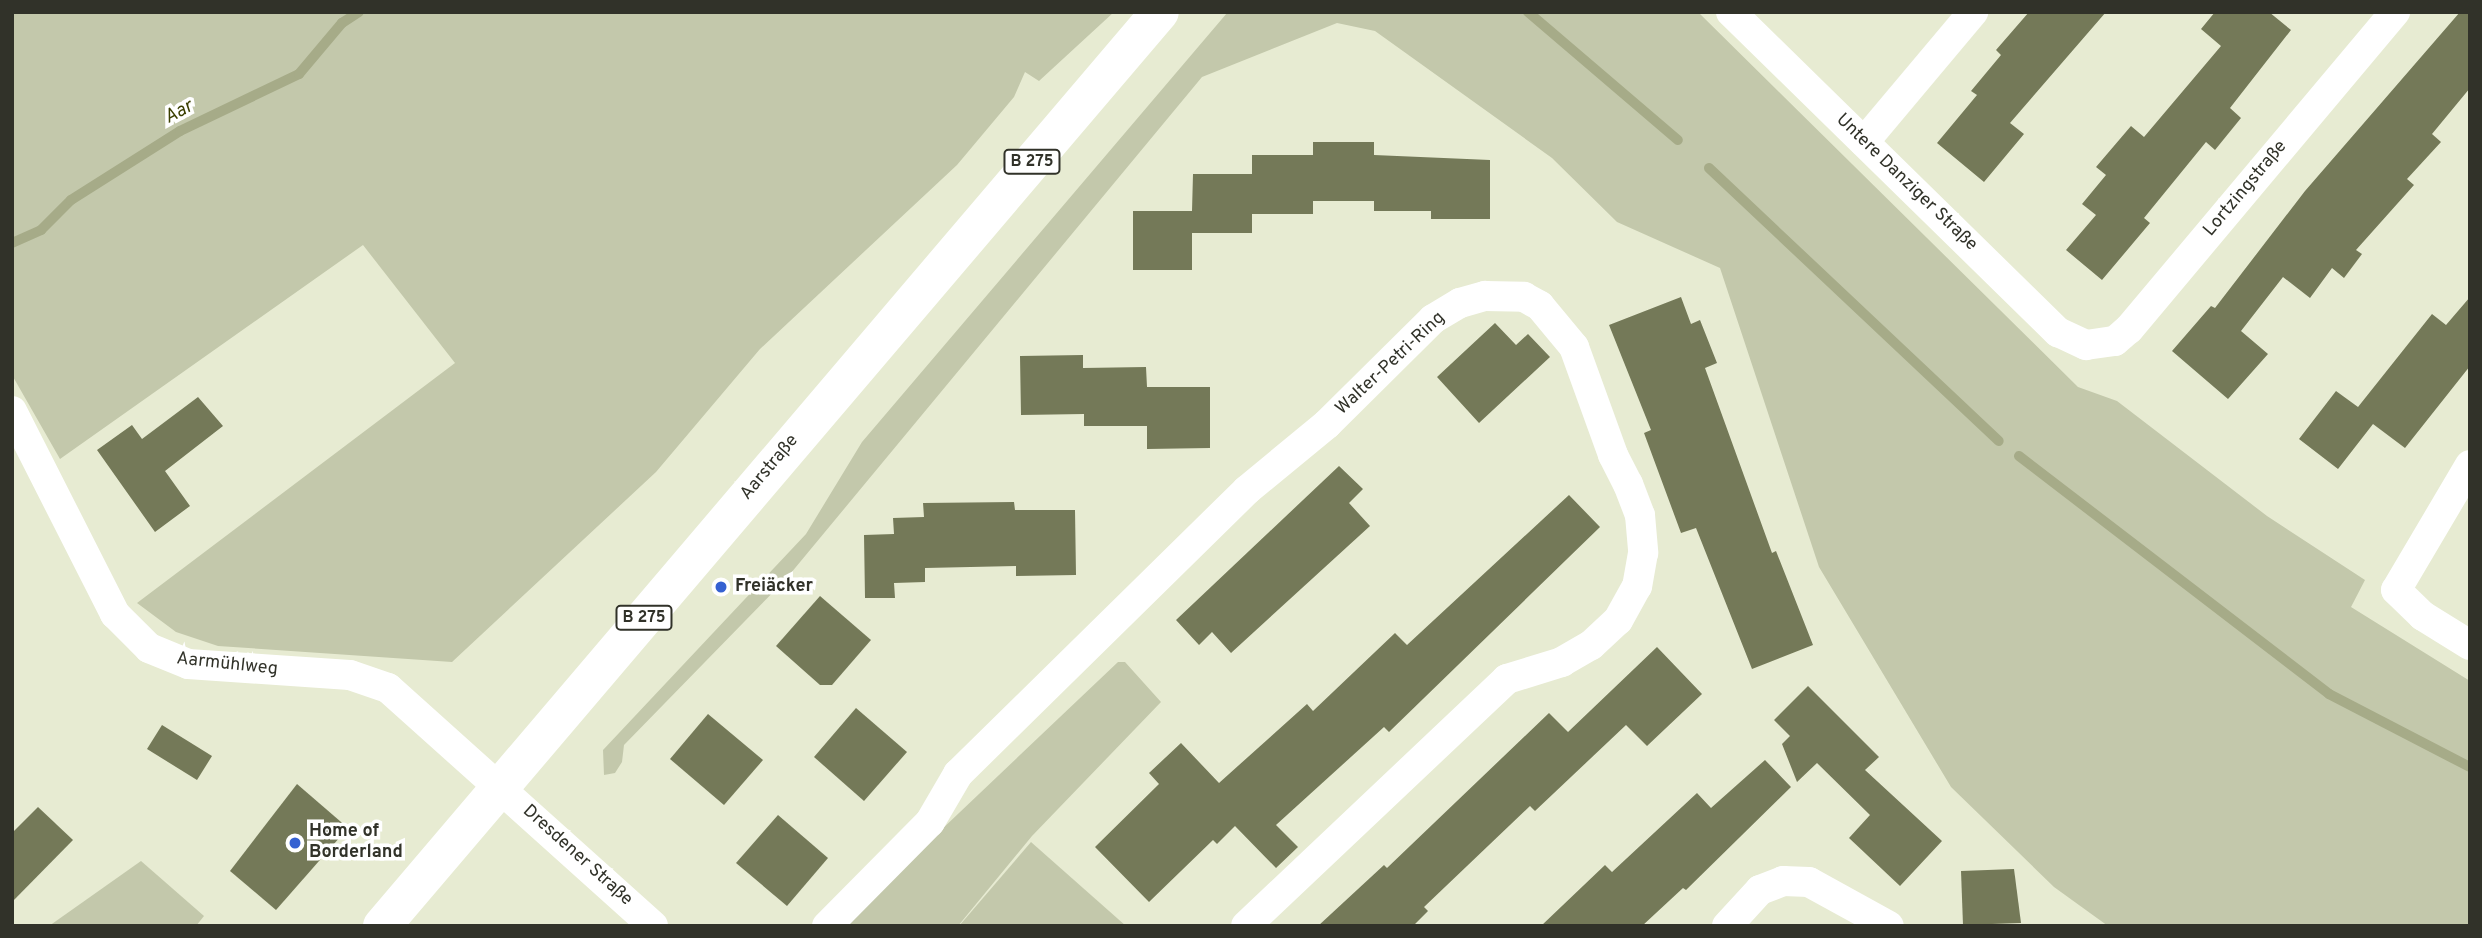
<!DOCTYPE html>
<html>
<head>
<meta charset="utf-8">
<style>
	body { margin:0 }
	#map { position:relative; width:2482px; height:938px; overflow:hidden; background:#e7ebd2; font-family:Overpass,sans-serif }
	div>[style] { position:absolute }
	.green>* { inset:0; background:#c3c8ab }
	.stream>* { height:10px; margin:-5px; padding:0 5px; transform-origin:5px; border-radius:5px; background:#a6ab88 }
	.building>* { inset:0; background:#747958 }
	.street>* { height:30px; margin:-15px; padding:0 15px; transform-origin:15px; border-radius:15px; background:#fff }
	.primary>* { height:38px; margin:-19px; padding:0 19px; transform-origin:19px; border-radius:19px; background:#fff }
	.dots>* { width:19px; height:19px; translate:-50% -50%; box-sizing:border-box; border:4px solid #fff; border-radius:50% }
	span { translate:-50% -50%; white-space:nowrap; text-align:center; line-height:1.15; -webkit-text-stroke:7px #fff; paint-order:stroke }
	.shield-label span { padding:2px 5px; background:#fff; border:2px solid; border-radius:5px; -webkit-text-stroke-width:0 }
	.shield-label { font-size:16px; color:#313229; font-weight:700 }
	.street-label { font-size:18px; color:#313229 }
	.poi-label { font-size:18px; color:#313229; font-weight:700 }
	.left { translate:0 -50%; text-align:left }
	.water-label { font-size:19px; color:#3a3f00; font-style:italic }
	.frame { position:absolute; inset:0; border:14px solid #313229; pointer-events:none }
</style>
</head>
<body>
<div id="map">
	<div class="green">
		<div style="clip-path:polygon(12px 12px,1114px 12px,1039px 81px,1025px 72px,1014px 97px,957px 165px,760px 349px,656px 472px,452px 662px,218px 646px,176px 632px,137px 603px,455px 363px,363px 245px,60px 459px,12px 375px)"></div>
		<div style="clip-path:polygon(1698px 12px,2078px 387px,2117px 401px,2267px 516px,2365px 580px,2351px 607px,2470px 681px,2470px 926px,2108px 926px,2054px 887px,1951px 787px,1819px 567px,1720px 268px,1617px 222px,1552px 158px,1375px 31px,1337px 23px,1202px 77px,786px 579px,624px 745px,622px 762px,615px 773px,604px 775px,603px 750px,806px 534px,862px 442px,1227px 13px)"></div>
		<div style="clip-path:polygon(1118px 662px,1125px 662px,1161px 702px,1032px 836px,958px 926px,840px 926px)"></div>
		<div style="clip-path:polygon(1031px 842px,1126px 926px,959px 926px)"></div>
		<div style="clip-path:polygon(141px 861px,204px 916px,196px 926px,49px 926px)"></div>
	</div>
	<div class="stream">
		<div style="left:1528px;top:12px;width:197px;rotate:40.5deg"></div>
		<div style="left:1709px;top:168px;width:398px;rotate:43.3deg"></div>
		<div style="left:12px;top:243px;width:32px;rotate:-24deg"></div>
		<div style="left:41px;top:230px;width:42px;rotate:-45deg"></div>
		<div style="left:71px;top:200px;width:129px;rotate:-32.3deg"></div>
		<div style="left:180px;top:131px;width:132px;rotate:-25.6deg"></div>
		<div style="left:299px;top:74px;width:67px;rotate:-49.9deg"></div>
		<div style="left:342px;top:23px;width:20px;rotate:-33deg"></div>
		<div style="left:2019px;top:456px;width:391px;rotate:37.5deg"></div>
		<div style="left:2329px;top:694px;width:159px;rotate:27.4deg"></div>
	</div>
	<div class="building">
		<div style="clip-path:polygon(2029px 12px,2106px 12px,2010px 123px,2024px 134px,1984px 182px,1937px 143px,1977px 95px,1971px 91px,2001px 55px,1996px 50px)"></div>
		<div style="clip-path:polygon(2215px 12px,2269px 12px,2291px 30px,2230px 108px,2241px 118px,2215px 150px,2206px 142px,2144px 218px,2150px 223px,2102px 280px,2066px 250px,2096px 215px,2082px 204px,2106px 175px,2096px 167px,2131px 126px,2144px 137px,2221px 46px,2201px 29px)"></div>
		<div style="clip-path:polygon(2460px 12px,2470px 12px,2470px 88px,2432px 134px,2441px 142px,2407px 179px,2414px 185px,2356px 250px,2362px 254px,2344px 278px,2332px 268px,2310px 298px,2283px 277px,2241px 331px,2268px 354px,2228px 399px,2172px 351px,2211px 306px,2215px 308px,2305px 191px)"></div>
		<div style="clip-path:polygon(1313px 142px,1374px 142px,1374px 155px,1490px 160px,1490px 219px,1431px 219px,1431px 211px,1374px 211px,1374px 201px,1313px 201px,1313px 214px,1252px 214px,1252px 233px,1192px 233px,1192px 270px,1133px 270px,1133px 211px,1192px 211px,1193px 174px,1252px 174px,1252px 155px,1313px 155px)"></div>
		<div style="clip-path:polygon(1681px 297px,1691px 324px,1700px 320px,1717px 363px,1705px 368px,1772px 553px,1776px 551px,1813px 645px,1752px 669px,1696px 528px,1681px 533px,1644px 433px,1651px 430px,1609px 325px)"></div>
		<div style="clip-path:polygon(2470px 297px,2470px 366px,2405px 448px,2373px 424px,2338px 469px,2299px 439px,2336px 391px,2358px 407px,2432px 314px,2446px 325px)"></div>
		<div style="clip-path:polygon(1495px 323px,1516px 345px,1528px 334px,1550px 357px,1479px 423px,1437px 377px)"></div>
		<div style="clip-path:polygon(1083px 355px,1083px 368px,1146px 367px,1147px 387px,1210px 387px,1210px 448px,1147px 449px,1147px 426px,1084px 426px,1084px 414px,1021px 415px,1020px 356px)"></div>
		<div style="clip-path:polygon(198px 397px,223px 426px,165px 471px,190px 506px,155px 532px,97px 450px,132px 425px,142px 439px)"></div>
		<div style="clip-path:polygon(1339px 466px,1363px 489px,1349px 503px,1370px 526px,1231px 653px,1212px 632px,1199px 645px,1176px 620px)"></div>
		<div style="clip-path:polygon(1569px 495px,1600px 527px,1389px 732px,1384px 727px,1276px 825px,1298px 847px,1276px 868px,1235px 826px,1217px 844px,1213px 840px,1149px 902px,1095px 847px,1159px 784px,1149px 773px,1181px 743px,1219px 783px,1307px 704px,1313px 711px,1395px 633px,1407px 645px)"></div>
		<div style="clip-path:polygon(1014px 502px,1015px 510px,1075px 510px,1076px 575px,1016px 576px,1016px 566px,925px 568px,925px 582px,894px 583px,895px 598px,865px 598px,864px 535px,894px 534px,893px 518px,924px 517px,923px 503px)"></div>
		<div style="clip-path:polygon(820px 596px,871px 640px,832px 685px,820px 685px,776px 646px)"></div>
		<div style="clip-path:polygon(1657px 647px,1702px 694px,1647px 746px,1626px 725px,1535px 811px,1530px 806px,1424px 907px,1428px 911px,1413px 926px,1318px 926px,1384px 865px,1387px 868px,1549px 713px,1568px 732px)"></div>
		<div style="clip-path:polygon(1808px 686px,1879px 757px,1865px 770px,1942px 841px,1900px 886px,1849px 838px,1870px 815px,1817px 763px,1797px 782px,1782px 744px,1790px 736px,1774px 720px)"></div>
		<div style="clip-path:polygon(856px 708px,907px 752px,864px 801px,814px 757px)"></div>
		<div style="clip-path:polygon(708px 714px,763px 760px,724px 805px,670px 759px)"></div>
		<div style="clip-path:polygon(162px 725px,212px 756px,197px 780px,147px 749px)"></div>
		<div style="clip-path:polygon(1765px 760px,1791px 787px,1686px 890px,1683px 888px,1642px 926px,1541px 926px,1605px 865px,1612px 872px,1697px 793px,1711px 808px)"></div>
		<div style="clip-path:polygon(297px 784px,348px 828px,276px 910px,230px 871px)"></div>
		<div style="clip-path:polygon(38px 807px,73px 840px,12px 902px,12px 833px)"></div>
		<div style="clip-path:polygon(778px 815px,828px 858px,787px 906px,736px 863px)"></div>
		<div style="clip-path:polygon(2014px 869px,2021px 923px,1963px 925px,1961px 871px)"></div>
	</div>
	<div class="street">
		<div style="left:1731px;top:12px;width:458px;rotate:44.4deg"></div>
		<div style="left:2058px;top:332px;width:31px;rotate:25deg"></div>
		<div style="left:2086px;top:345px;width:29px;rotate:-8deg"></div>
		<div style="left:2115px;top:341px;width:18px;rotate:-41deg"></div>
		<div style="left:2129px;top:329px;width:414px;rotate:-50deg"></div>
		<div style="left:1864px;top:142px;width:170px;rotate:-50deg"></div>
		<div style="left:12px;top:411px;width:228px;rotate:63.1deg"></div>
		<div style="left:115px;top:614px;width:48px;rotate:45deg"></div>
		<div style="left:149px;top:648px;width:42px;rotate:22.3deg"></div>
		<div style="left:188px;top:664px;width:162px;rotate:3.9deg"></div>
		<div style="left:350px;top:675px;width:40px;rotate:18.9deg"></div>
		<div style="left:388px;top:688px;width:356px;rotate:41.9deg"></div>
		<div style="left:2470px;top:465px;width:145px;rotate:120.6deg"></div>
		<div style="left:2396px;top:590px;width:37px;rotate:44deg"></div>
		<div style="left:2423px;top:616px;width:55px;rotate:31.7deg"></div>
		<div style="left:827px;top:926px;width:146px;rotate:-45.3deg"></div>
		<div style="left:930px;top:822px;width:56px;rotate:-59.7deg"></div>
		<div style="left:958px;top:774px;width:405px;rotate:-44.5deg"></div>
		<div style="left:1247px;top:490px;width:104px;rotate:-39.5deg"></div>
		<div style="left:1327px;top:424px;width:149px;rotate:-44.7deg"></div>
		<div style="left:1433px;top:319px;width:31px;rotate:-31deg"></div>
		<div style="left:1460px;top:303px;width:26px;rotate:-16deg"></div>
		<div style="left:1485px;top:296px;width:39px;rotate:1deg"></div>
		<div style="left:1524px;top:297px;width:18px;rotate:29deg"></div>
		<div style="left:1540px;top:306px;width:53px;rotate:50.3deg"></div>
		<div style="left:1574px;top:347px;width:115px;rotate:70.1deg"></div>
		<div style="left:1613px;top:455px;width:33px;rotate:63deg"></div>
		<div style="left:1628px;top:484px;width:33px;rotate:69deg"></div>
		<div style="left:1640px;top:515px;width:38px;rotate:85deg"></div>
		<div style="left:1643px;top:553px;width:34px;rotate:100deg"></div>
		<div style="left:1637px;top:586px;width:39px;rotate:119deg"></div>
		<div style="left:1618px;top:620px;width:37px;rotate:137deg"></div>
		<div style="left:1591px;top:645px;width:34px;rotate:150deg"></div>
		<div style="left:1562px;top:662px;width:58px;rotate:162.8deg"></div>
		<div style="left:1507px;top:679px;width:359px;rotate:136.6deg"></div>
		<div style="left:1727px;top:926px;width:49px;rotate:-47.5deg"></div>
		<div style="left:1760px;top:890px;width:25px;rotate:-21deg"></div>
		<div style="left:1783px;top:881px;width:26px;rotate:2deg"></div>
		<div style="left:1809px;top:882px;width:91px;rotate:28.8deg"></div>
	</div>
	<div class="primary">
		<div style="left:382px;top:926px;width:1200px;rotate:-49.6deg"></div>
	</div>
	<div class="dots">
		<div style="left:721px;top:587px;background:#3561d1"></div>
		<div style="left:295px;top:843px;background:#3561d1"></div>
	</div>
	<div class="shield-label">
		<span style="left:1032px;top:162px">B 275</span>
		<span style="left:644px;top:618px">B 275</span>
	</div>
	<div class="street-label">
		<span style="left:1906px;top:183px;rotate:44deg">Untere Danziger Straße</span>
		<span style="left:2246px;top:189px;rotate:-50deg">Lortzingstraße</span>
		<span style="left:1391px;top:364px;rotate:-43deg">Walter-Petri-Ring</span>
		<span style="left:770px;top:468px;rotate:-50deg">Aarstraße</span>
		<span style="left:227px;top:665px;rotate:6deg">Aarmühlweg</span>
		<span style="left:577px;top:856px;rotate:42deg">Dresdener Straße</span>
	</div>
	<div class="poi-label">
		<span class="left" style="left:735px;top:587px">Freiäcker</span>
		<span class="left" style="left:309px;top:843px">Home of<br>Borderland</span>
	</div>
	<div class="water-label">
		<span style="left:179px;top:113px;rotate:-28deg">Aar</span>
	</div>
	<div class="frame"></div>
</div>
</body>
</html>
